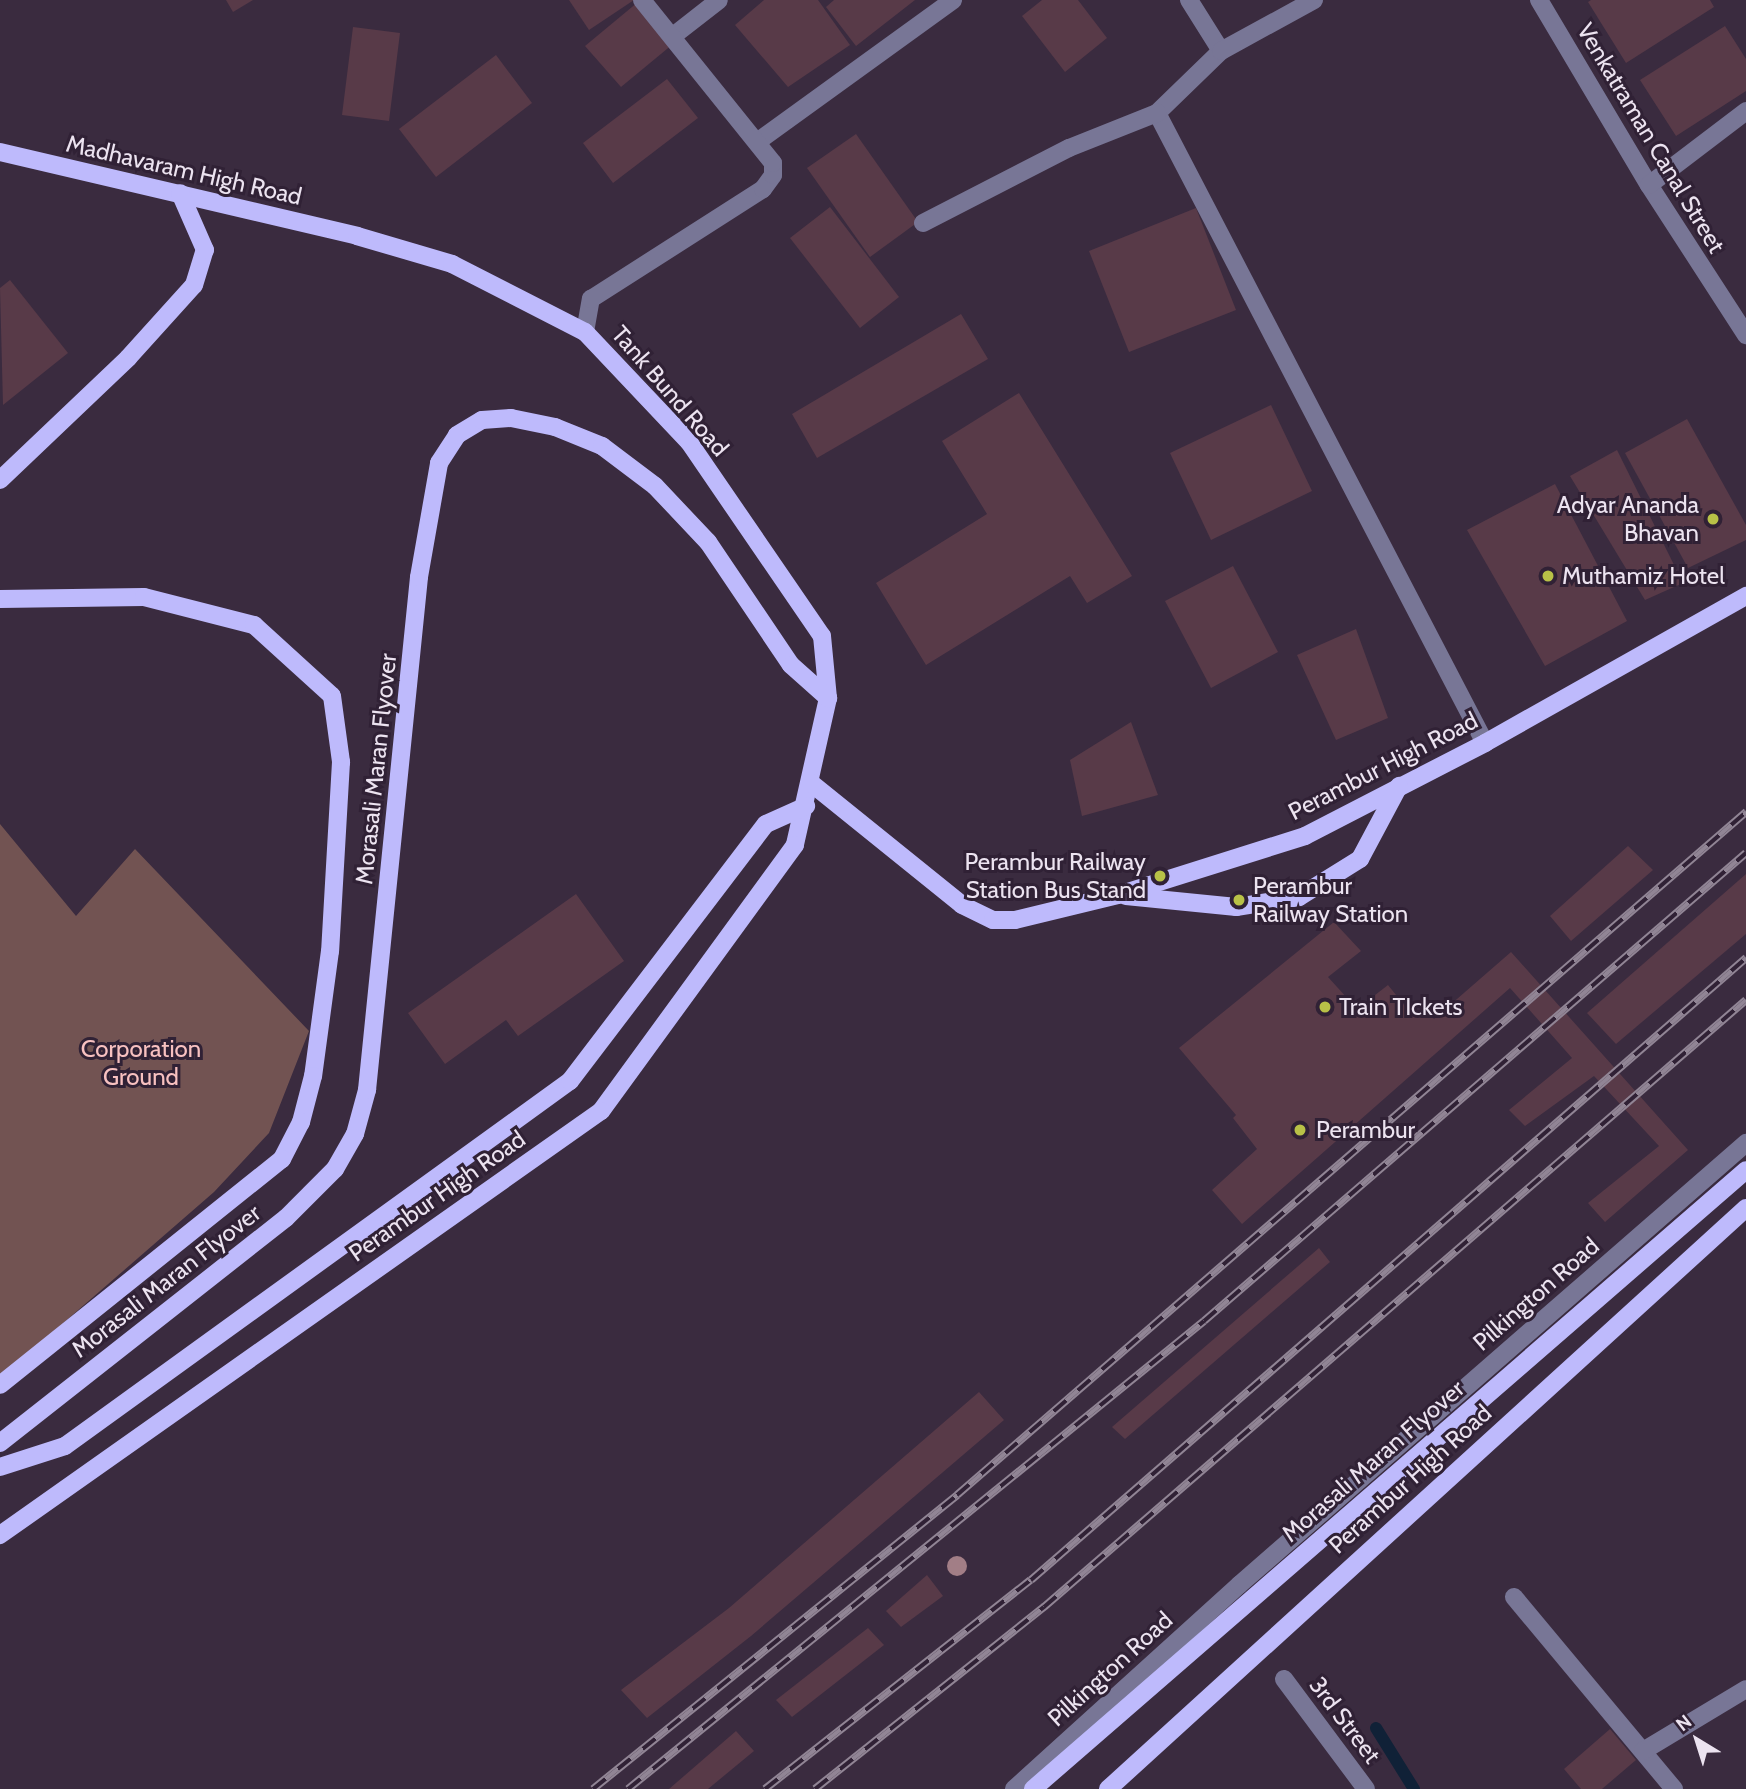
<!DOCTYPE html>
<html>
<head>
<meta charset="utf-8">
<style>
	body { margin:0 }
	#map { position:relative; width:1746px; height:1789px; overflow:hidden; background:#3a2b3f; font-family:Cabin,sans-serif }
	div>[style] { position:absolute }
	.green>* { inset:0; background:#725352 }
	.stream>* { height:12px; margin:-6px; padding:0 6px; transform-origin:6px; border-radius:6px; background:#102137 }
	.building>* { inset:0; background:#583a48 }
	.minor>* { height:18px; margin:-9px; padding:0 9px; transform-origin:9px; border-radius:9px; background:#787696 }
	.major>* { height:18px; margin:-9px; padding:0 9px; transform-origin:9px; border-radius:9px; background:#bebafc }
	.rail>* { height:8px; margin-top:-4px; transform-origin:0; background:repeating-linear-gradient(90deg,#302135 0 16px,#918595 0 32px); box-sizing:border-box; border-block:2px solid #918595 }
	.major-bridge>* { height:18px; margin:-9px; padding:0 9px; transform-origin:9px; border-radius:9px; background:#bebafc }
	.trees>* { width:20px; height:20px; margin:-10px; border-radius:50%; background:#a27e86 }
	.dots>* { width:19px; height:19px; translate:-50% -50%; box-sizing:border-box; border:4px solid #302135; border-radius:50% }
	span { translate:-50% -50%; white-space:nowrap; text-align:center; line-height:1.15; -webkit-text-stroke:6px #302135; paint-order:stroke }
	.street-label { font-size:24px; color:#ece3f0 }
	.poi-label { font-size:24px; color:#ece3f0 }
	.right { translate:-100% -50%; text-align:right }
	.left { translate:0 -50%; text-align:left }
	.park-label { font-size:24px; color:#f8c1c0 }
	.north { position:absolute; left:1662px; top:1705px; width:70px; height:70px; -webkit-text-stroke:5px #302135; paint-order:stroke; rotate:322deg; font-size:19px; font-weight:700; line-height:28px; text-align:center; color:#ece3f0 }
	.north::after { content:''; display:block; margin:auto; width:24px; height:32px; background:#ece3f0; clip-path:polygon(50% 0,100% 100%,50% 72%,0 100%) }
</style>
</head>
<body>
<div id="map">
	<div class="green">
		<div style="clip-path:polygon(0 824px,76px 916px,135px 849px,309px 1031px,269px 1133px,214px 1192px,0 1378px)"></div>
	</div>
	<div class="stream">
		<div style="left:1376px;top:1728px;width:72px;rotate:58.1deg"></div>
	</div>
	<div class="building">
		<div style="clip-path:polygon(226px 0,253px 0,233px 12px)"></div>
		<div style="clip-path:polygon(569px 0,634px 0,589px 30px)"></div>
		<div style="clip-path:polygon(764px 0,818px 0,850px 45px,788px 87px,735px 25px)"></div>
		<div style="clip-path:polygon(834px 0,915px 0,856px 46px,826px 7px)"></div>
		<div style="clip-path:polygon(1042px 0,1078px 0,1107px 38px,1065px 72px,1022px 16px)"></div>
		<div style="clip-path:polygon(1591px 0,1710px 0,1714px 7px,1626px 63px,1588px 2px)"></div>
		<div style="clip-path:polygon(638px 2px,673px 44px,621px 87px,585px 46px)"></div>
		<div style="clip-path:polygon(1725px 26px,1746px 59px,1746px 91px,1676px 136px,1640px 80px)"></div>
		<div style="clip-path:polygon(353px 27px,400px 33px,389px 121px,342px 115px)"></div>
		<div style="clip-path:polygon(496px 55px,532px 103px,436px 177px,399px 129px)"></div>
		<div style="clip-path:polygon(667px 79px,698px 118px,613px 183px,583px 143px)"></div>
		<div style="clip-path:polygon(856px 134px,918px 222px,870px 257px,807px 168px)"></div>
		<div style="clip-path:polygon(830px 207px,899px 297px,860px 328px,790px 238px)"></div>
		<div style="clip-path:polygon(1196px 208px,1236px 310px,1129px 352px,1089px 251px)"></div>
		<div style="clip-path:polygon(10px 280px,68px 353px,3px 405px,0 288px)"></div>
		<div style="clip-path:polygon(961px 314px,988px 359px,817px 458px,792px 414px)"></div>
		<div style="clip-path:polygon(1019px 393px,1132px 576px,1087px 603px,1070px 576px,926px 665px,876px 583px,987px 514px,942px 441px)"></div>
		<div style="clip-path:polygon(1271px 405px,1312px 491px,1211px 540px,1170px 453px)"></div>
		<div style="clip-path:polygon(1687px 419px,1746px 525px,1746px 540px,1688px 568px,1625px 453px)"></div>
		<div style="clip-path:polygon(1617px 450px,1683px 583px,1645px 600px,1570px 476px)"></div>
		<div style="clip-path:polygon(1555px 484px,1627px 621px,1545px 666px,1467px 530px)"></div>
		<div style="clip-path:polygon(1233px 566px,1278px 652px,1211px 688px,1165px 601px)"></div>
		<div style="clip-path:polygon(1356px 629px,1388px 718px,1336px 740px,1297px 655px)"></div>
		<div style="clip-path:polygon(1131px 722px,1158px 795px,1082px 816px,1070px 760px)"></div>
		<div style="clip-path:polygon(1628px 846px,1653px 870px,1571px 941px,1550px 916px)"></div>
		<div style="clip-path:polygon(1746px 874px,1746px 934px,1616px 1044px,1587px 1013px)"></div>
		<div style="clip-path:polygon(576px 894px,624px 961px,518px 1036px,506px 1020px,445px 1064px,408px 1013px)"></div>
		<div style="clip-path:polygon(1334px 922px,1361px 951px,1328px 977px,1357px 1009px,1388px 985px,1413px 1016px,1424px 1007px,1434px 1019px,1511px 952px,1688px 1150px,1605px 1222px,1588px 1203px,1659px 1146px,1594px 1076px,1525px 1126px,1509px 1110px,1572px 1058px,1510px 988px,1242px 1224px,1212px 1190px,1257px 1149px,1233px 1118px,1236px 1115px,1179px 1048px)"></div>
		<div style="clip-path:polygon(1319px 1248px,1330px 1262px,1125px 1439px,1112px 1427px)"></div>
		<div style="clip-path:polygon(979px 1392px,1004px 1420px,751px 1636px,647px 1718px,621px 1690px,729px 1608px)"></div>
		<div style="clip-path:polygon(927px 1575px,943px 1596px,901px 1627px,886px 1611px)"></div>
		<div style="clip-path:polygon(868px 1628px,884px 1645px,792px 1717px,776px 1700px)"></div>
		<div style="clip-path:polygon(1610px 1729px,1636px 1760px,1602px 1789px,1581px 1789px,1564px 1769px)"></div>
		<div style="clip-path:polygon(736px 1731px,754px 1751px,708px 1789px,669px 1789px)"></div>
	</div>
	<div class="minor">
		<div style="left:1189px;top:0;width:60px;rotate:57.9deg"></div>
		<div style="left:1539px;top:0;width:215px;rotate:59.3deg"></div>
		<div style="left:1649px;top:185px;width:179px;rotate:57.1deg"></div>
		<div style="left:673px;top:36px;width:58px;rotate:-38deg"></div>
		<div style="left:1157px;top:113px;width:710px;rotate:62.5deg"></div>
		<div style="left:1157px;top:113px;width:89px;rotate:-44.1deg"></div>
		<div style="left:1221px;top:51px;width:106px;rotate:-28.7deg"></div>
		<div style="left:757px;top:142px;width:242px;rotate:-35.9deg"></div>
		<div style="left:1649px;top:185px;width:122px;rotate:-37.3deg"></div>
		<div style="left:923px;top:223px;width:164px;rotate:-27.2deg"></div>
		<div style="left:1069px;top:148px;width:95px;rotate:-21.7deg"></div>
		<div style="left:585px;top:332px;width:34px;rotate:-80deg"></div>
		<div style="left:591px;top:299px;width:204px;rotate:-32.6deg"></div>
		<div style="left:763px;top:189px;width:17px;rotate:-54deg"></div>
		<div style="left:773px;top:175px;width:12px;rotate:-90deg"></div>
		<div style="left:773px;top:163px;width:209px;rotate:-128.8deg"></div>
		<div style="left:1514px;top:1597px;width:250px;rotate:50.2deg"></div>
		<div style="left:1284px;top:1679px;width:137px;rotate:53.3deg"></div>
		<div style="left:1643px;top:1751px;width:120px;rotate:-31deg"></div>
		<div style="left:1014px;top:1789px;width:304px;rotate:-42.2deg"></div>
		<div style="left:1239px;top:1585px;width:673px;rotate:-41.08deg"></div>
	</div>
	<div class="major">
		<div style="left:0;top:152px;width:367px;rotate:13.2deg"></div>
		<div style="left:357px;top:236px;width:99px;rotate:16.4deg"></div>
		<div style="left:452px;top:264px;width:149px;rotate:27.1deg"></div>
		<div style="left:585px;top:332px;width:151px;rotate:46.6deg"></div>
		<div style="left:689px;top:442px;width:235px;rotate:55.6deg"></div>
		<div style="left:822px;top:636px;width:62px;rotate:84.5deg"></div>
		<div style="left:828px;top:698px;width:151px;rotate:102.7deg"></div>
		<div style="left:795px;top:845px;width:329px;rotate:126.1deg"></div>
		<div style="left:601px;top:1111px;width:736px;rotate:144.8deg"></div>
		<div style="left:0;top:480px;width:177px;rotate:-43.6deg"></div>
		<div style="left:128px;top:358px;width:98px;rotate:-47.9deg"></div>
		<div style="left:194px;top:285px;width:37px;rotate:-73deg"></div>
		<div style="left:205px;top:250px;width:62px;rotate:-113.7deg"></div>
		<div style="left:0;top:599px;width:144px;rotate:-0.8deg"></div>
		<div style="left:144px;top:597px;width:114px;rotate:14.3deg"></div>
		<div style="left:254px;top:625px;width:105px;rotate:42.3deg"></div>
		<div style="left:332px;top:696px;width:67px;rotate:82.2deg"></div>
		<div style="left:341px;top:762px;width:189px;rotate:93.3deg"></div>
		<div style="left:330px;top:951px;width:126px;rotate:97.7deg"></div>
		<div style="left:313px;top:1076px;width:48px;rotate:104.6deg"></div>
		<div style="left:301px;top:1122px;width:42px;rotate:117.2deg"></div>
		<div style="left:282px;top:1159px;width:361px;rotate:141.3deg"></div>
		<div style="left:811px;top:783px;width:194px;rotate:38.9deg"></div>
		<div style="left:962px;top:905px;width:34px;rotate:26deg"></div>
		<div style="left:993px;top:920px;width:22px"></div>
		<div style="left:1015px;top:920px;width:106px;rotate:-13.6deg"></div>
		<div style="left:1118px;top:895px;width:196px;rotate:-17.5deg"></div>
		<div style="left:1305px;top:836px;width:203px;rotate:-27.3deg"></div>
		<div style="left:1485px;top:743px;width:300px;rotate:-29.4deg"></div>
		<div style="left:1126px;top:896px;width:111px;rotate:5.7deg"></div>
		<div style="left:1236px;top:907px;width:64px;rotate:-9deg"></div>
		<div style="left:1299px;top:897px;width:72px;rotate:-31.9deg"></div>
		<div style="left:1360px;top:859px;width:83px;rotate:-61.9deg"></div>
		<div style="left:0;top:1443px;width:364px;rotate:-38.2deg"></div>
		<div style="left:286px;top:1218px;width:69px;rotate:-45deg"></div>
		<div style="left:335px;top:1169px;width:40px;rotate:-60.3deg"></div>
		<div style="left:355px;top:1134px;width:46px;rotate:-74.7deg"></div>
		<div style="left:367px;top:1090px;width:516px;rotate:-84.21deg"></div>
		<div style="left:419px;top:577px;width:116px;rotate:-80deg"></div>
		<div style="left:439px;top:463px;width:33px;rotate:-57deg"></div>
		<div style="left:457px;top:435px;width:29px;rotate:-31deg"></div>
		<div style="left:482px;top:420px;width:29px;rotate:-4deg"></div>
		<div style="left:511px;top:418px;width:45px;rotate:11.6deg"></div>
		<div style="left:555px;top:427px;width:51px;rotate:22deg"></div>
		<div style="left:602px;top:446px;width:66px;rotate:37deg"></div>
		<div style="left:655px;top:486px;width:77px;rotate:46.6deg"></div>
		<div style="left:708px;top:542px;width:148px;rotate:56deg"></div>
		<div style="left:791px;top:665px;width:50px;rotate:41.7deg"></div>
		<div style="left:0;top:1467px;width:68px;rotate:-17.9deg"></div>
		<div style="left:65px;top:1446px;width:623px;rotate:-35.86deg"></div>
		<div style="left:570px;top:1081px;width:323px;rotate:-52.7deg"></div>
		<div style="left:766px;top:824px;width:44px;rotate:-24.2deg"></div>
		<div style="left:1108px;top:1789px;width:863px;rotate:-42.32deg"></div>
	</div>
	<div class="rail">
		<div style="left:593px;top:1789px;width:468px;rotate:-38.9deg"></div>
		<div style="left:957px;top:1495px;width:1044px;rotate:-40.88deg"></div>
		<div style="left:628px;top:1789px;width:742px;rotate:-39.09deg"></div>
		<div style="left:1204px;top:1321px;width:716px;rotate:-40.81deg"></div>
		<div style="left:765px;top:1789px;width:338px;rotate:-38.2deg"></div>
		<div style="left:1031px;top:1580px;width:948px;rotate:-41.02deg"></div>
		<div style="left:815px;top:1789px;width:293px;rotate:-38.5deg"></div>
		<div style="left:1044px;top:1607px;width:928px;rotate:-40.85deg"></div>
	</div>
	<div class="major-bridge">
		<div style="left:1033px;top:1789px;width:944px;rotate:-40.96deg"></div>
	</div>
	<div class="trees">
		<div style="left:957px;top:1566px"></div>
	</div>
	<div class="dots">
		<div style="left:1713px;top:519px;background:#b8c147"></div>
		<div style="left:1548px;top:576px;background:#b8c147"></div>
		<div style="left:1160px;top:876px;background:#b8c147"></div>
		<div style="left:1239px;top:900px;background:#b8c147"></div>
		<div style="left:1325px;top:1007px;background:#b8c147"></div>
		<div style="left:1300px;top:1130px;background:#b8c147"></div>
	</div>
	<div class="street-label">
		<span style="left:1651px;top:138px;rotate:59deg">Venkatraman Canal Street</span>
		<span style="left:184px;top:170px;rotate:13deg">Madhavaram High Road</span>
		<span style="left:670px;top:391px;rotate:49deg">Tank Bund Road</span>
		<span style="left:1383px;top:766px;rotate:-27deg">Perambur High Road</span>
		<span style="left:376px;top:769px;rotate:-84deg">Morasali Maran Flyover</span>
		<span style="left:437px;top:1196px;rotate:-35deg">Perambur High Road</span>
		<span style="left:166px;top:1281px;rotate:-38deg">Morasali Maran Flyover</span>
		<span style="left:1536px;top:1294px;rotate:-41deg">Pilkington Road</span>
		<span style="left:1373px;top:1461px;rotate:-41deg">Morasali Maran Flyover</span>
		<span style="left:1410px;top:1479px;rotate:-42deg">Perambur High Road</span>
		<span style="left:1110px;top:1669px;rotate:-42deg">Pilkington Road</span>
		<span style="left:1345px;top:1720px;rotate:53deg">3rd Street</span>
	</div>
	<div class="poi-label">
		<span class="right" style="left:1699px;top:519px">Adyar Ananda<br>Bhavan</span>
		<span class="left" style="left:1562px;top:576px">Muthamiz Hotel</span>
		<span class="right" style="left:1146px;top:876px">Perambur Railway<br>Station Bus Stand</span>
		<span class="left" style="left:1253px;top:900px">Perambur<br>Railway Station</span>
		<span class="left" style="left:1339px;top:1007px">Train TIckets</span>
		<span class="left" style="left:1316px;top:1130px">Perambur</span>
	</div>
	<div class="park-label">
		<span style="left:141px;top:1063px">Corporation<br>Ground</span>
	</div>
	<div class="north">N</div>
</div>
</body>
</html>
